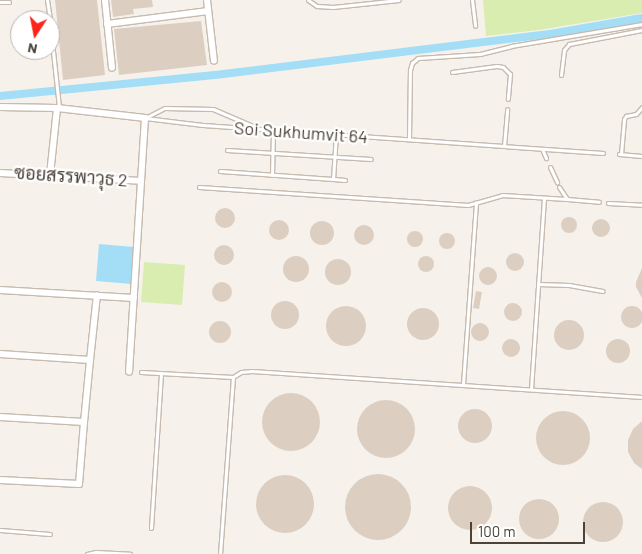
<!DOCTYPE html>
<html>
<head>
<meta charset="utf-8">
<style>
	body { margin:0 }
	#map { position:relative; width:642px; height:554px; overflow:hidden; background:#f6f2eb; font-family:Barlow,Sarabun,sans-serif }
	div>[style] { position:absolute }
	.green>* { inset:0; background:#d9edb1 }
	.water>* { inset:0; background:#a4def6 }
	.canal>* { height:8px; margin:-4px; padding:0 4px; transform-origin:4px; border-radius:4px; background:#a4def6 }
	.building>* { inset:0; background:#dccfc2 }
	.round { border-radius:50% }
	.roads { filter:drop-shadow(1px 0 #c6bbaf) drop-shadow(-1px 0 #c6bbaf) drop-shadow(0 1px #c6bbaf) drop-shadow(0 -1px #c6bbaf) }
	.lane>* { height:3px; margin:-1.5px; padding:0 1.5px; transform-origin:1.5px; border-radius:1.5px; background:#fff }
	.street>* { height:6px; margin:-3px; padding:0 3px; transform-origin:3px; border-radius:3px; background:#fff }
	span { translate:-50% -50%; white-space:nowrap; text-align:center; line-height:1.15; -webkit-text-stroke:4.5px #fff; paint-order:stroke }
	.street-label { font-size:18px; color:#4c4238 }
	.north { position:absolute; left:10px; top:10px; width:50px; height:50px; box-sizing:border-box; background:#fff; border:1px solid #b7b3af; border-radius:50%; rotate:191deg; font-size:14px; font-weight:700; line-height:20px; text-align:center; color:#4c4238 }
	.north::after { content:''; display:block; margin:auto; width:18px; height:22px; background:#ff2319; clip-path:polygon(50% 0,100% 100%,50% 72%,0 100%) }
	.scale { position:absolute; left:470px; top:522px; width:115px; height:22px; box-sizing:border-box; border:2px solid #4c4238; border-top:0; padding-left:6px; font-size:15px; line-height:18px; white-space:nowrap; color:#4c4238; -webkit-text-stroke:4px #fff; paint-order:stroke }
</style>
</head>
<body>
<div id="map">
	<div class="green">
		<div style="clip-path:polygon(483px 0,642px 0,642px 13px,539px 30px,486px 36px)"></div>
		<div style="clip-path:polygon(144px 262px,185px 265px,182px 305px,141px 302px)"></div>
	</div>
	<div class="water">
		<div style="clip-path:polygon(99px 244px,134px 247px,131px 284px,96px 281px)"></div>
	</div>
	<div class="canal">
		<div style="left:0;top:96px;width:216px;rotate:-5.6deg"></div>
		<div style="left:215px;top:75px;width:337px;rotate:-7deg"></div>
		<div style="left:550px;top:34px;width:93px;rotate:-9.9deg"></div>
	</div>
	<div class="building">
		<div style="clip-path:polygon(55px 0,97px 0,105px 75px,63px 80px)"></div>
		<div style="clip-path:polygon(111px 0,152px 0,153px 7px,133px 9px,134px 14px,113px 17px)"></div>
		<div style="clip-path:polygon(201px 21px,207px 65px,119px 75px,114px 29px)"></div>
		<div class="round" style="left:215px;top:208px;width:20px;height:20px"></div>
		<div class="round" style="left:561px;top:217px;width:16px;height:16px"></div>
		<div class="round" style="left:592px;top:219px;width:18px;height:18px"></div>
		<div class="round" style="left:269px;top:220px;width:20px;height:20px"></div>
		<div class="round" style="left:310px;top:221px;width:24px;height:24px"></div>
		<div class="round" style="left:354px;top:225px;width:20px;height:20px"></div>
		<div class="round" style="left:407px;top:231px;width:16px;height:16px"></div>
		<div class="round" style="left:439px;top:233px;width:16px;height:16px"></div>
		<div class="round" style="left:214px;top:245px;width:20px;height:20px"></div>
		<div class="round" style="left:506px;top:253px;width:18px;height:18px"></div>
		<div class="round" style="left:283px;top:256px;width:26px;height:26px"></div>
		<div class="round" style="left:418px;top:256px;width:16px;height:16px"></div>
		<div class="round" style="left:325px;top:259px;width:26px;height:26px"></div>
		<div class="round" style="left:479px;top:267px;width:18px;height:18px"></div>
		<div style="clip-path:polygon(642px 268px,642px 298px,636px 287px,636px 282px)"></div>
		<div class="round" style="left:212px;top:282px;width:20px;height:20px"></div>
		<div style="clip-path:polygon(476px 291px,482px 292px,479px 309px,473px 308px)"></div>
		<div class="round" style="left:271px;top:301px;width:28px;height:28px"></div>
		<div class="round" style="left:504px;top:303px;width:18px;height:18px"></div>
		<div class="round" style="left:621px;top:306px;width:22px;height:22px"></div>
		<div class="round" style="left:326px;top:306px;width:40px;height:40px"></div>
		<div class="round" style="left:407px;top:308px;width:32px;height:32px"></div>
		<div class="round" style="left:554px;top:320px;width:30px;height:30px"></div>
		<div class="round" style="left:209px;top:321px;width:22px;height:22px"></div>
		<div class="round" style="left:471px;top:323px;width:18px;height:18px"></div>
		<div class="round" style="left:502px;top:339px;width:18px;height:18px"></div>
		<div class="round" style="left:606px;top:339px;width:24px;height:24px"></div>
		<div class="round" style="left:262px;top:393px;width:58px;height:58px"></div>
		<div class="round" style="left:357px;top:400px;width:58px;height:58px"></div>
		<div class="round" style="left:458px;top:409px;width:34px;height:34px"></div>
		<div class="round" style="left:536px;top:411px;width:54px;height:54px"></div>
		<div style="clip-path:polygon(642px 421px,642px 469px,634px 463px,628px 452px,628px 440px,633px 429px)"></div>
		<div class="round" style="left:345px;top:474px;width:66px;height:66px"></div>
		<div class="round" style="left:256px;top:475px;width:58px;height:58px"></div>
		<div class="round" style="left:448px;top:486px;width:44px;height:44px"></div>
		<div class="round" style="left:519px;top:499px;width:40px;height:40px"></div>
		<div class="round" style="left:583px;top:502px;width:40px;height:40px"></div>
	</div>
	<div class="roads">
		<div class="lane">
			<div style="left:47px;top:0;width:20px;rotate:81deg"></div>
			<div style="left:308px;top:0;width:11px;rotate:34deg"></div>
			<div style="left:317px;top:6px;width:16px;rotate:4deg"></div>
			<div style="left:333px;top:7px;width:66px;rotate:-6.1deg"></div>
			<div style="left:472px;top:0;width:26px;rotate:83deg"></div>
			<div style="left:0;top:2px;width:9px"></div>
			<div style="left:50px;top:23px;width:84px;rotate:83.9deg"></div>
			<div style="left:452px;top:72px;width:45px;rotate:-7.6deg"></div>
			<div style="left:497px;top:66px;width:6px;rotate:9deg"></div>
			<div style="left:503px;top:67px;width:10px;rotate:45deg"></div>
			<div style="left:510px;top:74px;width:25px;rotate:95deg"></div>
			<div style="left:561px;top:75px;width:25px;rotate:-83deg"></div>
			<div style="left:564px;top:50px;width:8px;rotate:-50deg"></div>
			<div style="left:569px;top:44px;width:74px;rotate:-10.9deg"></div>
			<div style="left:145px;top:118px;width:58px;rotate:6.9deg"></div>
			<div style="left:203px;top:125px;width:401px;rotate:4deg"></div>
			<div style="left:145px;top:118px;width:22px;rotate:-27deg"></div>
			<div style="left:165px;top:108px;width:48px;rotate:1.2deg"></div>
			<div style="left:213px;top:109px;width:46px;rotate:23.2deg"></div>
			<div style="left:336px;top:134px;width:45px;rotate:93.8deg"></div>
			<div style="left:333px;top:179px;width:12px;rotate:5deg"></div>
			<div style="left:409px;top:139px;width:69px;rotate:-89.2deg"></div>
			<div style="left:410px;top:70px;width:7px;rotate:-74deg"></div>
			<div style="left:412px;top:63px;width:8px;rotate:-40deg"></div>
			<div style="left:418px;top:58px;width:62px;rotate:-3.7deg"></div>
			<div style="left:480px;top:54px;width:32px;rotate:-14deg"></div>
			<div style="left:511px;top:46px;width:133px;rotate:-9.5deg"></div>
			<div style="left:504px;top:146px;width:37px;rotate:-85deg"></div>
			<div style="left:542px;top:149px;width:10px;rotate:66deg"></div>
			<div style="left:227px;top:150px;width:144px;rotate:3.6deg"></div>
			<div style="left:619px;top:154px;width:23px;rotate:5deg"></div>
			<div style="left:621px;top:154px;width:35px;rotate:-85deg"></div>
			<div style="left:624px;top:119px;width:4px;rotate:-56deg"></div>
			<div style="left:626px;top:116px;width:10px;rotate:-11deg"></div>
			<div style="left:636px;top:114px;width:9px;rotate:-49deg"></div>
			<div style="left:550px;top:167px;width:17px;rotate:65deg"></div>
			<div style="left:220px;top:171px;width:113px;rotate:4deg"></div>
			<div style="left:272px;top:175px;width:45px;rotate:-88.7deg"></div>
			<div style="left:199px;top:187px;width:270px;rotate:3.8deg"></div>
			<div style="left:468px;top:205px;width:35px;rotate:-16deg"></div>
			<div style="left:502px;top:195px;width:65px;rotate:3.5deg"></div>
			<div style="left:559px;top:187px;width:14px;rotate:56deg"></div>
			<div style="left:567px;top:199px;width:32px;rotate:5deg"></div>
			<div style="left:608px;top:203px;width:34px;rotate:3deg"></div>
			<div style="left:538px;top:284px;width:31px;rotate:2deg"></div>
			<div style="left:569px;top:285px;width:34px;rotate:10deg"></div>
			<div style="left:141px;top:372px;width:92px;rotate:3.1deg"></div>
			<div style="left:233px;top:377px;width:9px;rotate:-32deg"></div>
			<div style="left:241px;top:372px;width:11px;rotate:-5deg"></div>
			<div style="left:252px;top:371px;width:391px;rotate:3.8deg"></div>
			<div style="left:463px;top:384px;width:182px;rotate:-85.9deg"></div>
			<div style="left:531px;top:389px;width:191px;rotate:-86.1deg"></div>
			<div style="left:151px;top:528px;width:155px;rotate:-86.3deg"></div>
			<div style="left:0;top:530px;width:50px;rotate:4.6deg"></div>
			<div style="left:87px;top:554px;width:9px;rotate:-13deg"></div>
			<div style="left:96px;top:552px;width:34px;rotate:3deg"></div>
			<div style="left:220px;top:554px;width:177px;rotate:-85.8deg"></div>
		</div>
		<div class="street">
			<div style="left:105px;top:0;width:68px;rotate:84.1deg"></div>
			<div style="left:207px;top:0;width:61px;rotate:83.5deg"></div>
			<div style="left:107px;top:24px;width:102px;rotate:-7.3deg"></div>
			<div style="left:0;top:107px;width:57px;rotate:1deg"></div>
			<div style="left:57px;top:108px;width:89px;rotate:6.5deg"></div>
			<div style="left:145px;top:118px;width:254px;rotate:93.6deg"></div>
			<div style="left:0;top:173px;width:141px;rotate:3.2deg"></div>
			<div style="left:50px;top:175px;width:67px;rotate:-84deg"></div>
			<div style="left:0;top:290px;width:134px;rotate:3.4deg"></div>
			<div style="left:0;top:354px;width:90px;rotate:3.8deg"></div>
			<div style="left:90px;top:360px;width:62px;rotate:95.5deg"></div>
			<div style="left:90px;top:360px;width:65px;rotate:-83.9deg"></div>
			<div style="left:0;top:417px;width:84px;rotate:3.4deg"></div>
			<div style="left:84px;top:422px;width:62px;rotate:94.6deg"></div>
			<div style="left:79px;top:484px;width:79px;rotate:-177.1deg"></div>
		</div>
	</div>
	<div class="street-label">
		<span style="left:301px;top:132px;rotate:4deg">Soi Sukhumvit 64</span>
		<span style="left:71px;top:176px;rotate:4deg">ซอยสรรพาวุธ 2</span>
	</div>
	<div class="north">N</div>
	<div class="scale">100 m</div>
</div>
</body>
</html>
